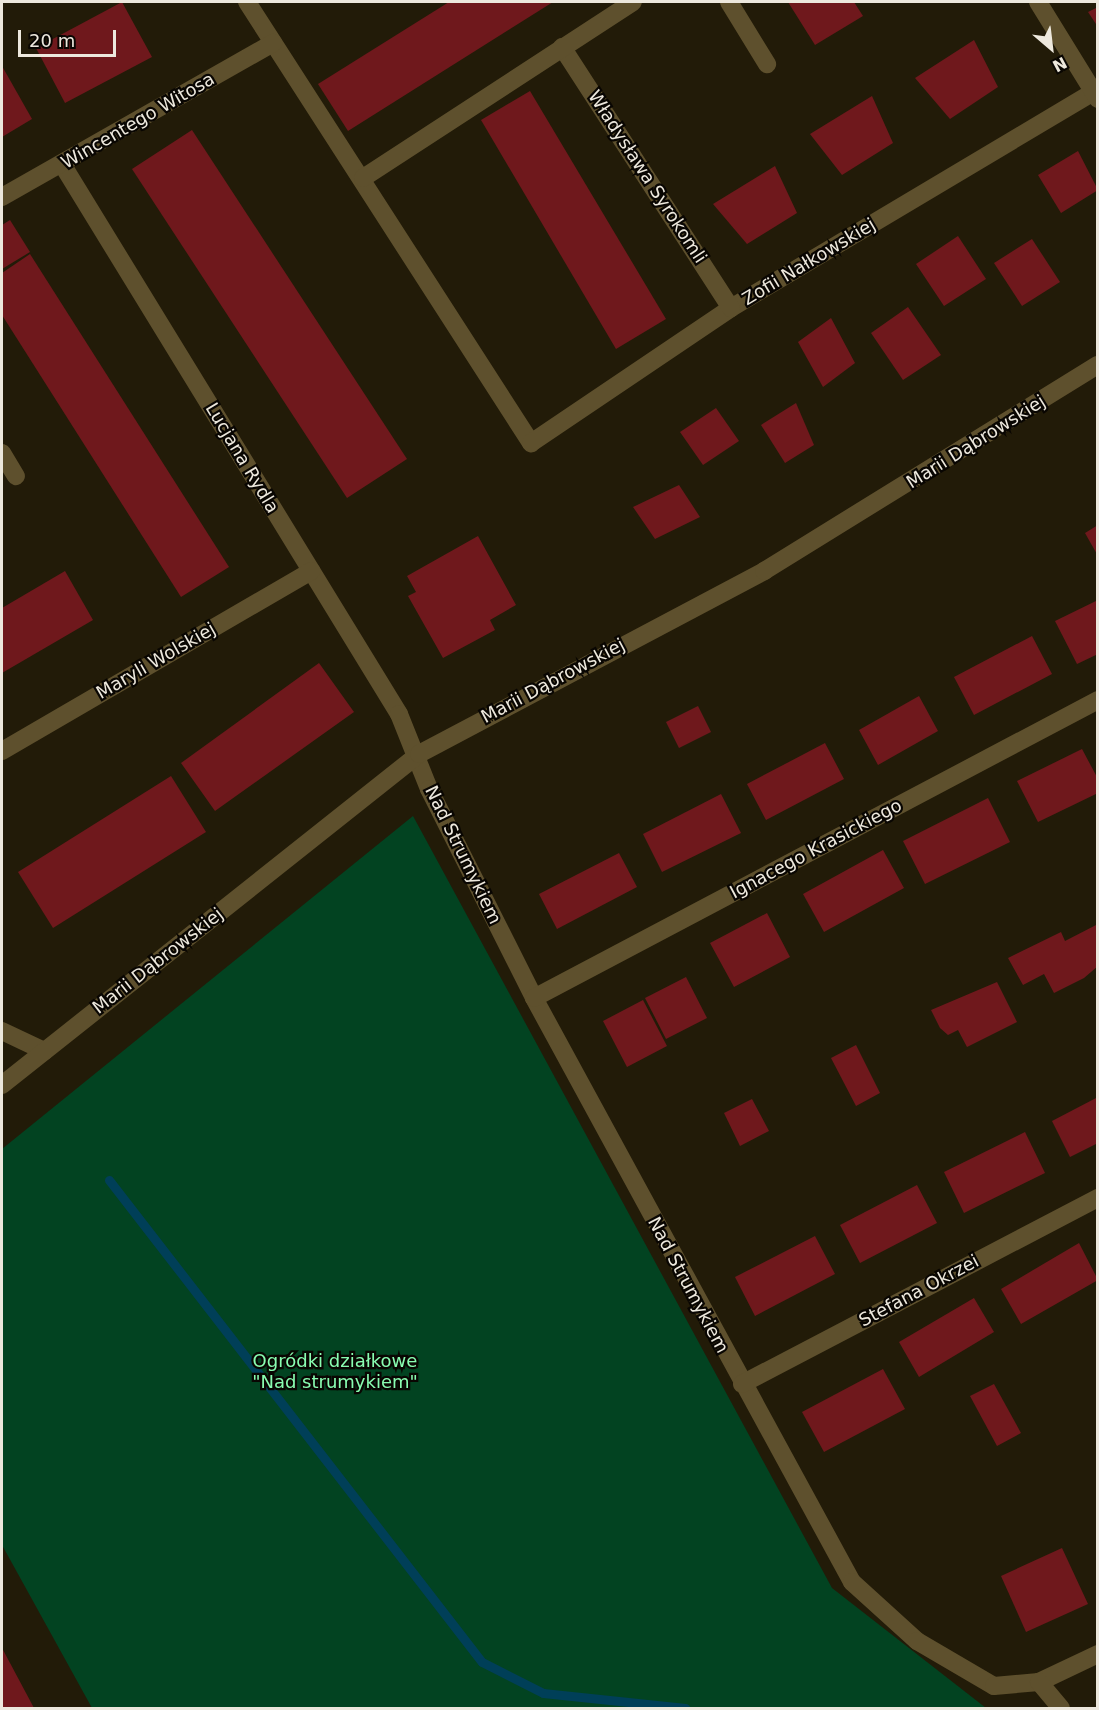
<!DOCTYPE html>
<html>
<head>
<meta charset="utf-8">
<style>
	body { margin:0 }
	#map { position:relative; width:1099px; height:1710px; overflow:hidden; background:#221b08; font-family:"DejaVu Sans",sans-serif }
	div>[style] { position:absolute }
	.green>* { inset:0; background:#024321 }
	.stream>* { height:9px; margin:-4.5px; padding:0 4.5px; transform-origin:4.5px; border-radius:4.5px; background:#003f58 }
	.building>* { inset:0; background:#6f181c }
	.minor>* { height:18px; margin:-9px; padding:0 9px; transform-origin:9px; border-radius:9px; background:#5e502d }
	.tertiary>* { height:18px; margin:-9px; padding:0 9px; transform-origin:9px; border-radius:9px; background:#5e502d }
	span { translate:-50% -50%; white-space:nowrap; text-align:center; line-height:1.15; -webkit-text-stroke:4.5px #090602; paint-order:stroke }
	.street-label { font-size:18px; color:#ede8dd }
	.park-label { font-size:18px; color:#89fdb1 }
	.frame { position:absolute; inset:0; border:3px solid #ede8dd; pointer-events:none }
	.north { position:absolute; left:1021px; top:18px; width:60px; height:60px; -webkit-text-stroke:4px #090602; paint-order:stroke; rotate:152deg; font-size:16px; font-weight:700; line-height:24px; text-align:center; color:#ede8dd }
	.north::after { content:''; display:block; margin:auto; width:21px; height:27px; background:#ede8dd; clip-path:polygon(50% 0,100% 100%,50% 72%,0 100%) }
	.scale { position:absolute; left:18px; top:30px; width:98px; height:27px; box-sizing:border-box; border:3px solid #ede8dd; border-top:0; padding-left:8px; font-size:18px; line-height:21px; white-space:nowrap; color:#ede8dd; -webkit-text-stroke:4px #090602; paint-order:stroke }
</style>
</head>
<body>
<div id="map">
	<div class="green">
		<div style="clip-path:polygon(413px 816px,832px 1588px,986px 1708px,92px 1708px,2px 1545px,2px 1149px)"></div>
	</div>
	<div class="stream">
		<div style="left:109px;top:1180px;width:609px;rotate:52.27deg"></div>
		<div style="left:482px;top:1662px;width:68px;rotate:26.9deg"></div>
		<div style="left:543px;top:1693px;width:143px;rotate:6deg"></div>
	</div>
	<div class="building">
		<div style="clip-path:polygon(122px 2px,152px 57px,65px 103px,36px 48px)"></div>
		<div style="clip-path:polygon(449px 2px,553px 2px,348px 131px,318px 84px)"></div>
		<div style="clip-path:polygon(788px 2px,854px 2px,863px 16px,815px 45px)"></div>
		<div style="clip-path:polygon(1098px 7px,1098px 27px,1088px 12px)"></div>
		<div style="clip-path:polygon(974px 40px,998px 87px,950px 119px,915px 78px)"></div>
		<div style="clip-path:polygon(2px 66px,32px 119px,2px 137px)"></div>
		<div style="clip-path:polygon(530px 91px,666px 319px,616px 349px,481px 120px)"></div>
		<div style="clip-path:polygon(872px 96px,893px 143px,842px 175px,810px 134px)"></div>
		<div style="clip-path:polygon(192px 130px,407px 459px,347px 498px,132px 169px)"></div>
		<div style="clip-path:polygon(1078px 151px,1098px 190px,1061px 213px,1038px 175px)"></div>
		<div style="clip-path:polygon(775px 166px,797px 213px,747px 244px,713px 204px)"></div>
		<div style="clip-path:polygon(10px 220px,30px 252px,2px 269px,2px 225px)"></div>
		<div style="clip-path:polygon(958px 236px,986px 279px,944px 306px,916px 264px)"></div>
		<div style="clip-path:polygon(1032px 239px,1060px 282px,1022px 306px,994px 263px)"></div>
		<div style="clip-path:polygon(30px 254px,229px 567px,181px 597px,2px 315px,2px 273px)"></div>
		<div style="clip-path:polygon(908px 307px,941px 355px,903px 380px,871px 333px)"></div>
		<div style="clip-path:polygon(831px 318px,855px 363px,823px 387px,798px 342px)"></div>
		<div style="clip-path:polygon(796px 403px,814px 445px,785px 463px,761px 425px)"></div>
		<div style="clip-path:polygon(716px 408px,739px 441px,703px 465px,680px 432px)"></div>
		<div style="clip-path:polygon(679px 485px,700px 517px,655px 539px,633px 507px)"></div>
		<div style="clip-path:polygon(1098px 525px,1098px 556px,1085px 533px)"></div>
		<div style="clip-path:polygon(478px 536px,516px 605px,490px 620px,495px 630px,443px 658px,408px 596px,416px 592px,407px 576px)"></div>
		<div style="clip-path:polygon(65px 571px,93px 620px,2px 673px,2px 608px)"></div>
		<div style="clip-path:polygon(1098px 600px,1098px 654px,1077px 664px,1055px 621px)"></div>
		<div style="clip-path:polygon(1032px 636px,1052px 674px,974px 715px,954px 677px)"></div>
		<div style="clip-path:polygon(319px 663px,354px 712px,215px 811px,181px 763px)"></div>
		<div style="clip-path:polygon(919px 696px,938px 731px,878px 765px,859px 730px)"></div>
		<div style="clip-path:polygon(698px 706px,711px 732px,679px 748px,666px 722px)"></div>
		<div style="clip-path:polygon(825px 743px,844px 779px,766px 820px,747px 784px)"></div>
		<div style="clip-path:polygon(1082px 749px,1098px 779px,1098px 793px,1038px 822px,1017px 781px)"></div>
		<div style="clip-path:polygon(171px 776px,206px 832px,53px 928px,18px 872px)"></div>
		<div style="clip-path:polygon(721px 794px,741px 833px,662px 872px,643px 834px)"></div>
		<div style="clip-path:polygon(988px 798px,1010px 842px,925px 884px,903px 841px)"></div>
		<div style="clip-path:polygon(883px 850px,904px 888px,824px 932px,803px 894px)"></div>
		<div style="clip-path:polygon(619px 853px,637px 887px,557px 929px,539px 894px)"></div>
		<div style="clip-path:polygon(767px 913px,790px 957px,734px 987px,710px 943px)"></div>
		<div style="clip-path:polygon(1098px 924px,1098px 966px,1084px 978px,1054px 993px,1044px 974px,1023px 985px,1008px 958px,1061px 932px,1065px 941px)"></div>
		<div style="clip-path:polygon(686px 977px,707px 1018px,666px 1039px,645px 998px)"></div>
		<div style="clip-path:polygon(997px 982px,1017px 1022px,967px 1047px,958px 1030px,948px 1035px,940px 1028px,931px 1010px)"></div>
		<div style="clip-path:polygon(643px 1000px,667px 1046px,627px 1067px,603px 1021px)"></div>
		<div style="clip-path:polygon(856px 1045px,880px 1093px,856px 1106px,831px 1058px)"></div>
		<div style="clip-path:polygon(1098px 1097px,1098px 1143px,1070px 1157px,1052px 1121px)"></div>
		<div style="clip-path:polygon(752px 1099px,769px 1131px,740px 1146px,724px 1113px)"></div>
		<div style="clip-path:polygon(1025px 1132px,1045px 1173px,964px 1213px,944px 1172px)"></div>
		<div style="clip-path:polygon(917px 1185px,937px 1223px,860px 1263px,840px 1225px)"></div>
		<div style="clip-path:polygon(815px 1236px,835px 1274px,755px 1316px,735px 1277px)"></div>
		<div style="clip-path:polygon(1079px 1243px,1098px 1280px,1021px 1324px,1001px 1289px)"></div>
		<div style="clip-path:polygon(974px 1298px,994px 1332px,919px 1377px,899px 1342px)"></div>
		<div style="clip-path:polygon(883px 1369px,905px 1409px,824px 1452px,802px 1412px)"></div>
		<div style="clip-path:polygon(994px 1384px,1021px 1433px,997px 1446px,970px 1396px)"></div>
		<div style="clip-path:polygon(1062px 1548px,1088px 1604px,1026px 1632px,1001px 1576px)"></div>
		<div style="clip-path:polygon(2px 1648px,34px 1708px,2px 1708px)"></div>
	</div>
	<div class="minor">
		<div style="left:247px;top:2px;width:525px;rotate:57.22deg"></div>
		<div style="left:531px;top:443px;width:241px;rotate:-34deg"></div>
		<div style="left:731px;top:308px;width:422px;rotate:-30.8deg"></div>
		<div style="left:729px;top:2px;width:73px;rotate:58.5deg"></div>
		<div style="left:1038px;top:2px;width:114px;rotate:58.3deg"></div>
		<div style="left:562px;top:47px;width:311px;rotate:57.1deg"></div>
		<div style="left:62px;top:164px;width:645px;rotate:58.5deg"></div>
		<div style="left:399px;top:714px;width:81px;rotate:68.2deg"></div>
		<div style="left:429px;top:789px;width:234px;rotate:63.3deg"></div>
		<div style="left:534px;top:998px;width:665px;rotate:61.43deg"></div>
		<div style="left:852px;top:1582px;width:88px;rotate:42.2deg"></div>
		<div style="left:917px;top:1641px;width:89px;rotate:30.3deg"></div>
		<div style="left:994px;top:1686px;width:45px;rotate:-5.1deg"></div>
		<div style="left:1039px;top:1682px;width:65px;rotate:-25.4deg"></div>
		<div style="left:363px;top:178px;width:322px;rotate:-33.1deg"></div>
		<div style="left:2px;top:197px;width:312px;rotate:-29.6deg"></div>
		<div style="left:2px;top:453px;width:27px;rotate:59deg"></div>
		<div style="left:2px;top:751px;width:358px;rotate:-30.2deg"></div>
		<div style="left:534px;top:998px;width:638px;rotate:-27.85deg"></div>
		<div style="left:2px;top:1031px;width:47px;rotate:25.5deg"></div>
		<div style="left:742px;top:1384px;width:402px;rotate:-27.6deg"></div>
		<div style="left:1039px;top:1682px;width:34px;rotate:50deg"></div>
	</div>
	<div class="tertiary">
		<div style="left:2px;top:1085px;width:532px;rotate:-38.44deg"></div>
		<div style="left:419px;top:754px;width:391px;rotate:-27.9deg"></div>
		<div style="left:764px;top:571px;width:392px;rotate:-31.7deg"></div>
	</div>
	<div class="street-label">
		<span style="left:138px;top:121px;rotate:-30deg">Wincentego Witosa</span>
		<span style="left:647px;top:177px;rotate:57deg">Władysława Syrokomli</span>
		<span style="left:809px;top:262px;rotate:-31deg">Zofii Nałkowskiej</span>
		<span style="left:976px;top:442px;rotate:-32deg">Marii Dąbrowskiej</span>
		<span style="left:242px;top:458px;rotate:59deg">Lucjana Rydla</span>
		<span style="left:156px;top:661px;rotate:-30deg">Maryli Wolskiej</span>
		<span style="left:553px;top:681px;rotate:-28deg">Marii Dąbrowskiej</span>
		<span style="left:816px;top:849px;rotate:-28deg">Ignacego Krasickiego</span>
		<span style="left:463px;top:855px;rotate:64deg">Nad Strumykiem</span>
		<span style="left:158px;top:961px;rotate:-38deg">Marii Dąbrowskiej</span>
		<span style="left:688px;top:1285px;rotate:62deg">Nad Strumykiem</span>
		<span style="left:919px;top:1291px;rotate:-28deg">Stefana Okrzei</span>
	</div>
	<div class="park-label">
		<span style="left:335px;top:1372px">Ogródki działkowe<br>"Nad strumykiem"</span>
	</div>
	<div class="frame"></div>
	<div class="north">N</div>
	<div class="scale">20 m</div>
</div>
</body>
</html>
